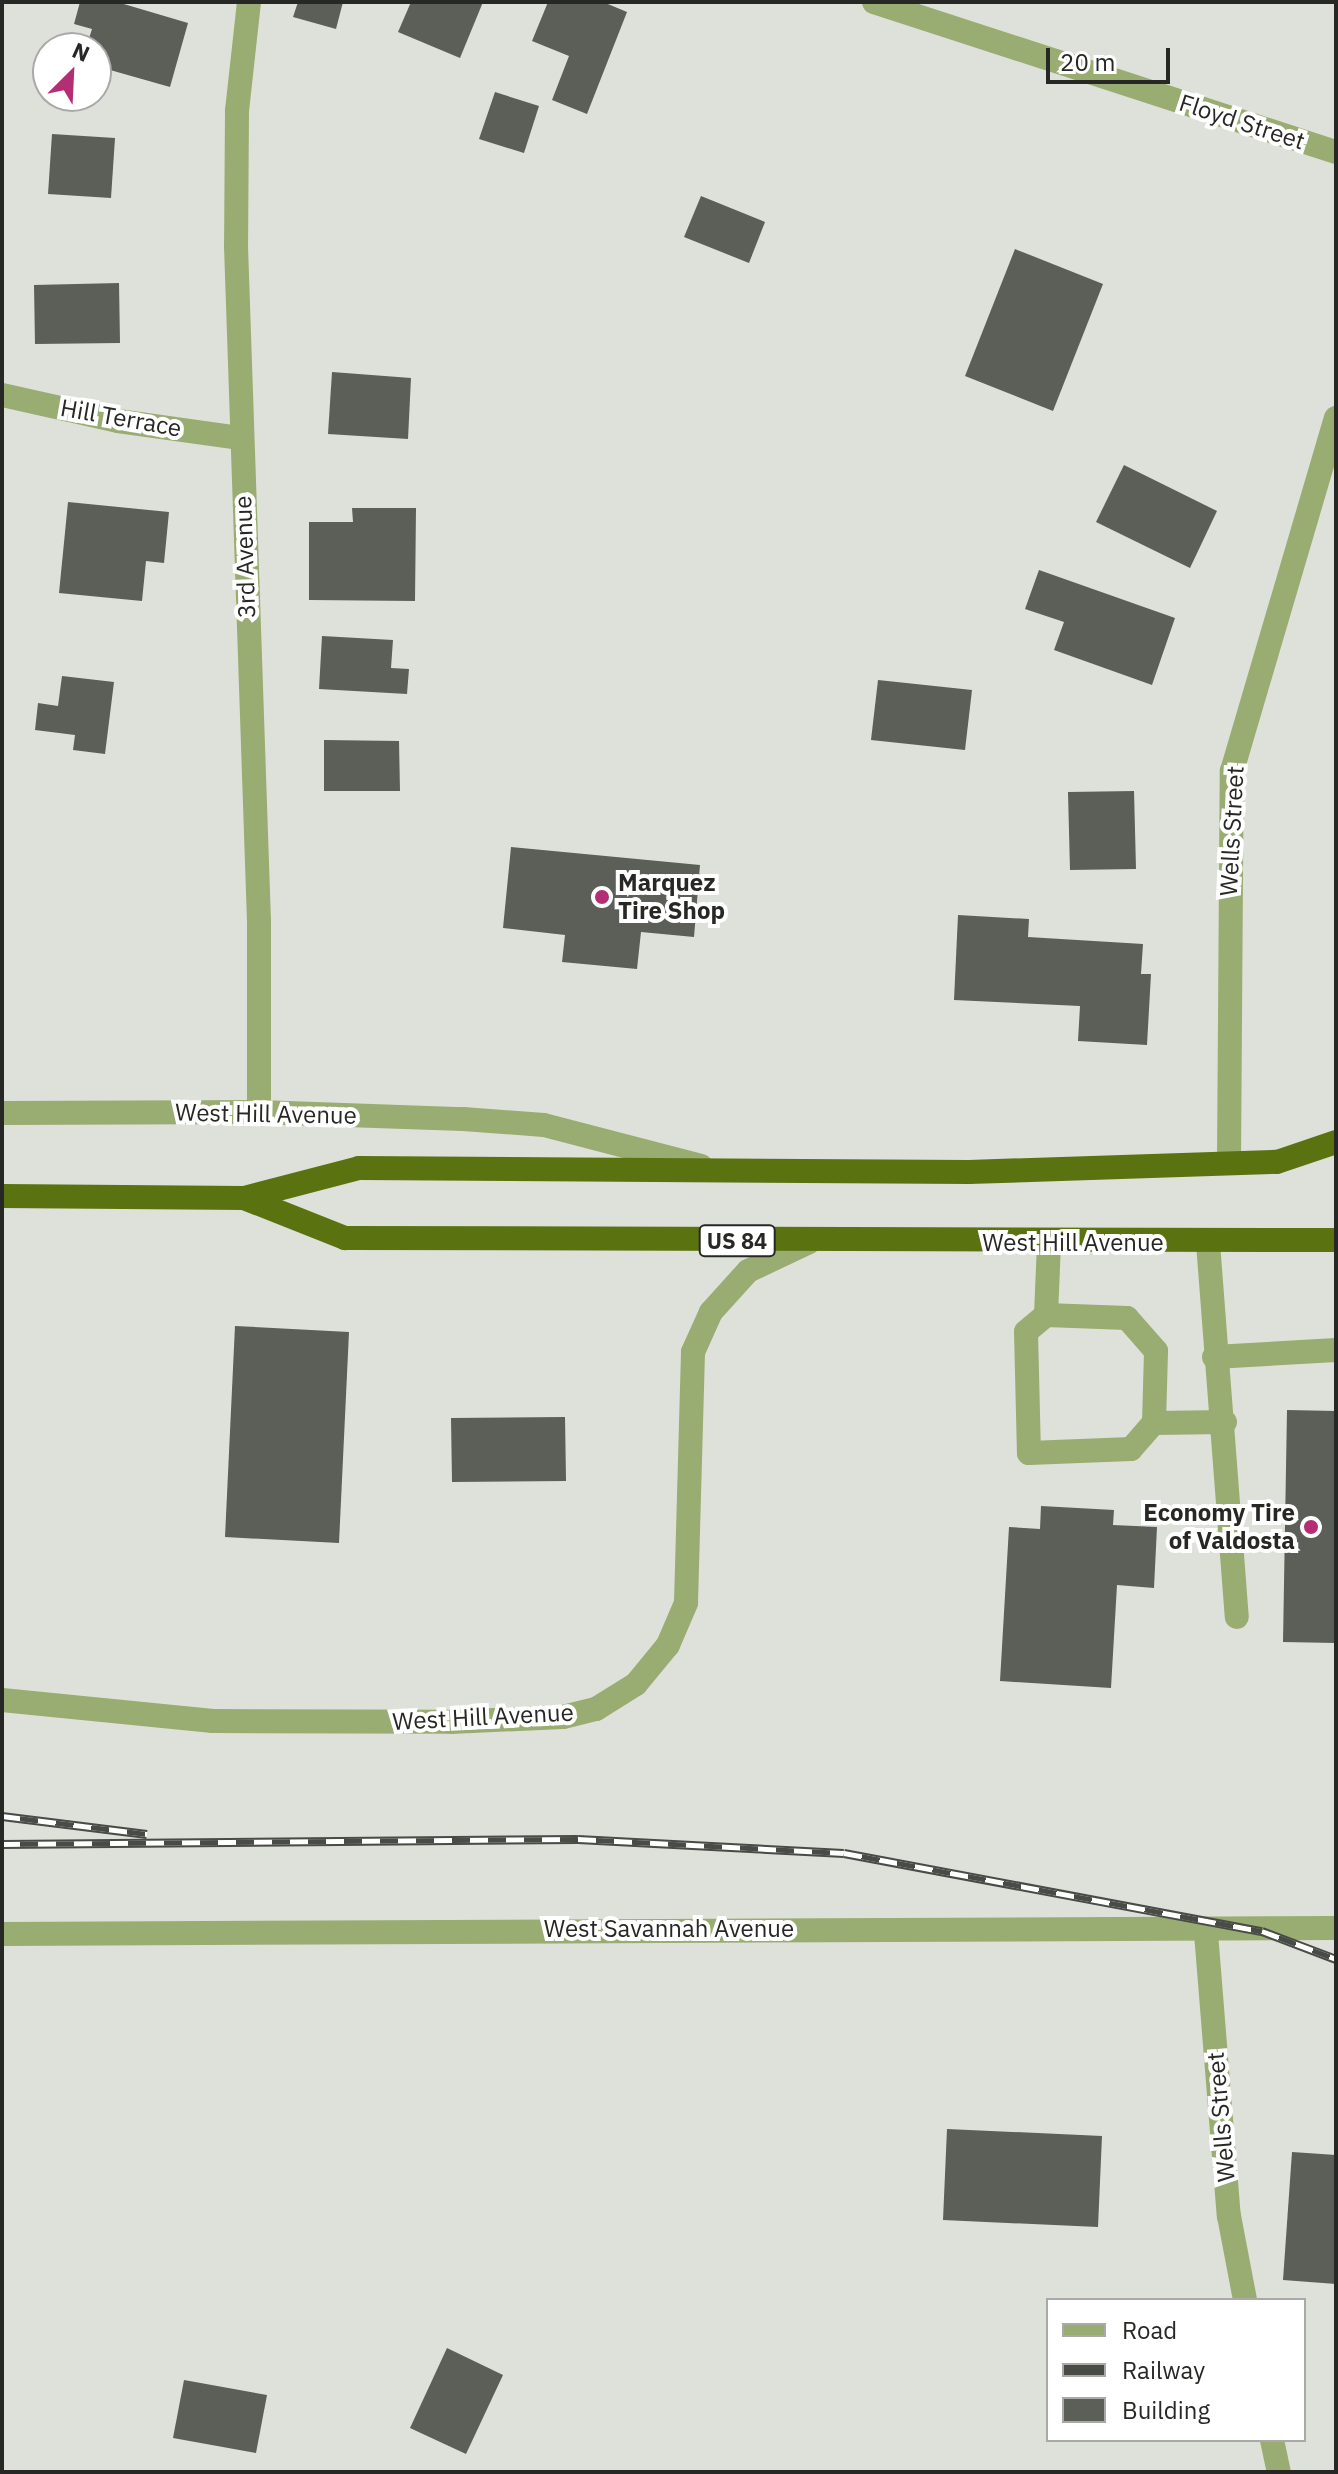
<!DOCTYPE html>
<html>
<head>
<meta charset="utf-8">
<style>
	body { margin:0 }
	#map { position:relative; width:1338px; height:2474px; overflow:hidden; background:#dee1d9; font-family:"IBM Plex Sans",sans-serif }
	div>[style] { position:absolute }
	.building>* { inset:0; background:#5c5e58 }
	.service>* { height:24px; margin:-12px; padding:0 12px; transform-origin:12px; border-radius:12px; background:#99ac71 }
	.minor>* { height:24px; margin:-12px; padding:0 12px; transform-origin:12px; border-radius:12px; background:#99ac71 }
	.tertiary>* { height:24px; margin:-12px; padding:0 12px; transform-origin:12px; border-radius:12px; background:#99ac71 }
	.trunk>* { height:24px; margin:-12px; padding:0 12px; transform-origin:12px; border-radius:12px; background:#5b7210 }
	.rail>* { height:9px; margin-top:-4.5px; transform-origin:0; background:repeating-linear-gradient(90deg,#fff 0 18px,#494b47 0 36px); box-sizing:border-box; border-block:2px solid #494b47 }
	.dots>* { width:22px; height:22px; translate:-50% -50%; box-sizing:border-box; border:4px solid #fff; border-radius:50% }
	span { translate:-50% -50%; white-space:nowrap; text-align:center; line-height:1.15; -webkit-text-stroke:8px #fff; paint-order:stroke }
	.shield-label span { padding:2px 6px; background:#fff; border:2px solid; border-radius:6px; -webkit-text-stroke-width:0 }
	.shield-label { font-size:22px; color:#272825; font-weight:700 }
	.street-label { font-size:24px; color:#272825 }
	.poi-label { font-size:24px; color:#272825; font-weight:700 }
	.left { translate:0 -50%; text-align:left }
	.right { translate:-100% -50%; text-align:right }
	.frame { position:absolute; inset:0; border:4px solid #272825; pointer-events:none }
	.legend { position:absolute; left:1046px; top:2298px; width:260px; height:144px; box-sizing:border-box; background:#fff; border:2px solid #a9a9a8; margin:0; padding:10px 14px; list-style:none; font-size:24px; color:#272825 }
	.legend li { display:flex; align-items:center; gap:16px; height:40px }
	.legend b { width:40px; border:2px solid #a9a9a8 }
	.north { position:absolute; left:32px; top:32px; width:80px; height:80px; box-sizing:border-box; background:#fff; border:2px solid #a9a9a8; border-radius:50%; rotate:24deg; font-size:22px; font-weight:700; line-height:32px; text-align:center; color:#272825 }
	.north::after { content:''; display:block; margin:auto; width:28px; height:36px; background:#b42e73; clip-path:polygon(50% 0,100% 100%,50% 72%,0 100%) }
	.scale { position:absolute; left:1046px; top:48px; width:124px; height:36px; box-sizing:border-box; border:4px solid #272825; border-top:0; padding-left:10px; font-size:24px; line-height:28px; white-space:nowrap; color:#272825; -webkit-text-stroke:6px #fff; paint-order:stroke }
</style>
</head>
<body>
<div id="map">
	<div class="building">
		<div style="clip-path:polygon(80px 2px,117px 2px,188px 23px,170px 87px,96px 66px,96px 48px,86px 48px,92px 29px,74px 24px)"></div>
		<div style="clip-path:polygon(298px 2px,343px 2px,336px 29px,293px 17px)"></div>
		<div style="clip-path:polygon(411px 2px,483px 2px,460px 58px,398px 32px)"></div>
		<div style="clip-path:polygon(548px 2px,603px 2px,627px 12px,587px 114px,552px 100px,569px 56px,532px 41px)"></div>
		<div style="clip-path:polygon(495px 92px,539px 106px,524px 153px,479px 139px)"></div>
		<div style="clip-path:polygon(52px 134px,115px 138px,111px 198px,48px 194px)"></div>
		<div style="clip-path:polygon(701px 196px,765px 222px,749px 263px,684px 237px)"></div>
		<div style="clip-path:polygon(1015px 249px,1103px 284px,1053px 411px,965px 376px)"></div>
		<div style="clip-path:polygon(119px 283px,120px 343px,35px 344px,34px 285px)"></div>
		<div style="clip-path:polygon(332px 372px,411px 378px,408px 439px,328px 434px)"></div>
		<div style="clip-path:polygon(1124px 465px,1217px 511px,1190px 568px,1096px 522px)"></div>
		<div style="clip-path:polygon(68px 502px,169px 512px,164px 563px,146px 561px,142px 601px,59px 593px)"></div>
		<div style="clip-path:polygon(352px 508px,416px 508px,415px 601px,309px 600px,309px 522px,353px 522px)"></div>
		<div style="clip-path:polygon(1039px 570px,1175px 618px,1152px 685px,1054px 650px,1064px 622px,1025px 609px)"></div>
		<div style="clip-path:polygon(322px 636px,393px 640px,391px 668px,409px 669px,407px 694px,319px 689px)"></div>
		<div style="clip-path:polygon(62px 676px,114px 682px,105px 754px,73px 750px,75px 735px,35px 730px,38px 703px,58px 706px)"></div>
		<div style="clip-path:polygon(878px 680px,972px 690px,965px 750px,871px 740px)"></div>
		<div style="clip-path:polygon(324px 740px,399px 741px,400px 791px,324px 791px)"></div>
		<div style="clip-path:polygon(1134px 791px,1136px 869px,1070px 870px,1068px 792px)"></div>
		<div style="clip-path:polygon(511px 847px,700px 865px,694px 937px,641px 932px,637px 969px,562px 962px,565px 935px,503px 928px)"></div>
		<div style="clip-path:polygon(958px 915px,1029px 919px,1028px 937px,1143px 944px,1141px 974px,1151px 974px,1147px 1045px,1078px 1041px,1080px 1006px,954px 1000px)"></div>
		<div style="clip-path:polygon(235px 1326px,349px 1332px,339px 1543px,225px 1537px)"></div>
		<div style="clip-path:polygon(1287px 1410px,1336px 1411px,1336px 1643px,1283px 1642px)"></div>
		<div style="clip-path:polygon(565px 1417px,566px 1481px,452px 1482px,451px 1418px)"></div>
		<div style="clip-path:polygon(1041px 1506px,1114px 1510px,1113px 1525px,1157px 1527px,1154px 1588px,1117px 1585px,1111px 1688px,1000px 1681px,1009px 1527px,1040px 1529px)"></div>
		<div style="clip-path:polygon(947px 2129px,1102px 2136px,1098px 2227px,943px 2220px)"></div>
		<div style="clip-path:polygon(1292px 2152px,1336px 2155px,1336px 2284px,1283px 2280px)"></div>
		<div style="clip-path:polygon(447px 2348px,503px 2375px,466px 2454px,410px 2428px)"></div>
		<div style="clip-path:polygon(184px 2380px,267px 2395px,256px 2453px,173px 2438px)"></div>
	</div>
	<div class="service">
		<div style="left:1208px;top:1243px;width:375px;rotate:85.6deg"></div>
		<div style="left:1046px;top:1315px;width:26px;rotate:140deg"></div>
		<div style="left:1026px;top:1332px;width:121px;rotate:88.6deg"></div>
		<div style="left:1029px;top:1453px;width:102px;rotate:-2.2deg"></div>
		<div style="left:1131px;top:1449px;width:35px;rotate:-49deg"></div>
		<div style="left:1154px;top:1423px;width:72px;rotate:-88.4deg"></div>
		<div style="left:1156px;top:1351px;width:44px;rotate:-131.3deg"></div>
		<div style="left:1127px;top:1318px;width:81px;rotate:-177.9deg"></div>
		<div style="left:1046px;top:1315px;width:72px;rotate:-87.6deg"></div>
		<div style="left:1214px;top:1357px;width:122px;rotate:-3.3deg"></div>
		<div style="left:1154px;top:1423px;width:71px;rotate:-0.8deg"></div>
	</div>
	<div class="minor">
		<div style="left:249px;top:2px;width:110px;rotate:96.3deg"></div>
		<div style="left:237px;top:111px;width:135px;rotate:90.4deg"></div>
		<div style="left:236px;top:246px;width:675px;rotate:88.05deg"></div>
		<div style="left:259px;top:921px;width:191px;rotate:90deg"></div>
		<div style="left:874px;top:2px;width:486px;rotate:18deg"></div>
		<div style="left:2px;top:395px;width:119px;rotate:12.6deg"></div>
		<div style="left:118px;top:421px;width:124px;rotate:7.9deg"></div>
		<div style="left:2px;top:1113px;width:257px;rotate:-0.2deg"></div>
		<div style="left:259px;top:1112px;width:204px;rotate:2deg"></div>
		<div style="left:463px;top:1119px;width:81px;rotate:4.2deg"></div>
		<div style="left:544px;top:1125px;width:162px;rotate:14.6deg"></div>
		<div style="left:1229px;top:1163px;width:392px;rotate:-89.6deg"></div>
		<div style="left:1232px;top:771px;width:368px;rotate:-73.6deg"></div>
		<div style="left:2px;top:1700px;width:212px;rotate:5.7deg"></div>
		<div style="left:213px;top:1721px;width:238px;rotate:0.2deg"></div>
		<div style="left:451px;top:1722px;width:112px;rotate:-2.6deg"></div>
		<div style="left:563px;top:1717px;width:34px;rotate:-14deg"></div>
		<div style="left:596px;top:1709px;width:47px;rotate:-32deg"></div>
		<div style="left:636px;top:1684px;width:50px;rotate:-50.6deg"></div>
		<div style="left:668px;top:1645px;width:46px;rotate:-66.8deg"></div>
		<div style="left:686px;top:1603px;width:251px;rotate:-88.4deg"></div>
		<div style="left:693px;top:1352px;width:44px;rotate:-65.8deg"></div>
		<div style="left:711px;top:1312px;width:55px;rotate:-47.9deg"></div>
		<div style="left:748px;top:1271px;width:68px;rotate:-25.4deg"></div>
		<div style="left:1206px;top:1933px;width:284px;rotate:85.4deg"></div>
		<div style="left:1229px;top:2216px;width:86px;rotate:79.2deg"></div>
		<div style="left:1272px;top:2440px;width:33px;rotate:78deg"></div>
	</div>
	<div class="tertiary">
		<div style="left:2px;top:1934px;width:1334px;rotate:-0.26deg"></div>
	</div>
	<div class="trunk">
		<div style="left:2px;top:1196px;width:242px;rotate:0.5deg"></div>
		<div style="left:244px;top:1198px;width:119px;rotate:-14.6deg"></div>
		<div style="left:359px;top:1168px;width:610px;rotate:0.38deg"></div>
		<div style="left:969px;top:1172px;width:308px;rotate:-1.9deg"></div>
		<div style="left:1277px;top:1162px;width:62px;rotate:-18.7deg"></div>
		<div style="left:244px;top:1198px;width:109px;rotate:21.6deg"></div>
		<div style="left:345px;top:1238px;width:991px;rotate:0.12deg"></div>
	</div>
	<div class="rail">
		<div style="left:2px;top:1816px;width:146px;rotate:7.1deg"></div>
		<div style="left:2px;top:1844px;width:576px;rotate:-0.5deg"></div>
		<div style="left:578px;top:1839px;width:266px;rotate:3deg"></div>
		<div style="left:844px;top:1853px;width:425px;rotate:10.6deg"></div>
		<div style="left:1262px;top:1931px;width:79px;rotate:20.7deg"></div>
	</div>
	<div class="dots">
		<div style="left:602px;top:897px;background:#b42e73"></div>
		<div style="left:1311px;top:1527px;background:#b42e73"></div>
	</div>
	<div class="shield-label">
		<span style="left:737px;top:1241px">US 84</span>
	</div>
	<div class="street-label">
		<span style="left:1242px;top:122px;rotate:18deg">Floyd Street</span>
		<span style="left:121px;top:418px;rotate:10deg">Hill Terrace</span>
		<span style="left:245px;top:557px;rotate:-92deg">3rd Avenue</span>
		<span style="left:1232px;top:831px;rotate:-87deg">Wells Street</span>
		<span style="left:266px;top:1114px;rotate:1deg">West Hill Avenue</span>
		<span style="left:1073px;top:1243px">West Hill Avenue</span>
		<span style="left:483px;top:1717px;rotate:-3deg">West Hill Avenue</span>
		<span style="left:669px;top:1929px">West Savannah Avenue</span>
		<span style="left:1221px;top:2117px;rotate:-95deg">Wells Street</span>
	</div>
	<div class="poi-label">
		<span class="left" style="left:618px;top:897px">Marquez<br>Tire Shop</span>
		<span class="right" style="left:1295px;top:1527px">Economy Tire<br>of Valdosta</span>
	</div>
	<div class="frame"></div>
	<ul class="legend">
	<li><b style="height:10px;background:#99ac71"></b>Road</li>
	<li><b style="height:10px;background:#494b47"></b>Railway</li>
	<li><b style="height:22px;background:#5c5e58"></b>Building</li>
	</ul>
	<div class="north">N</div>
	<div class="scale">20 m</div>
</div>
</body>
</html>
